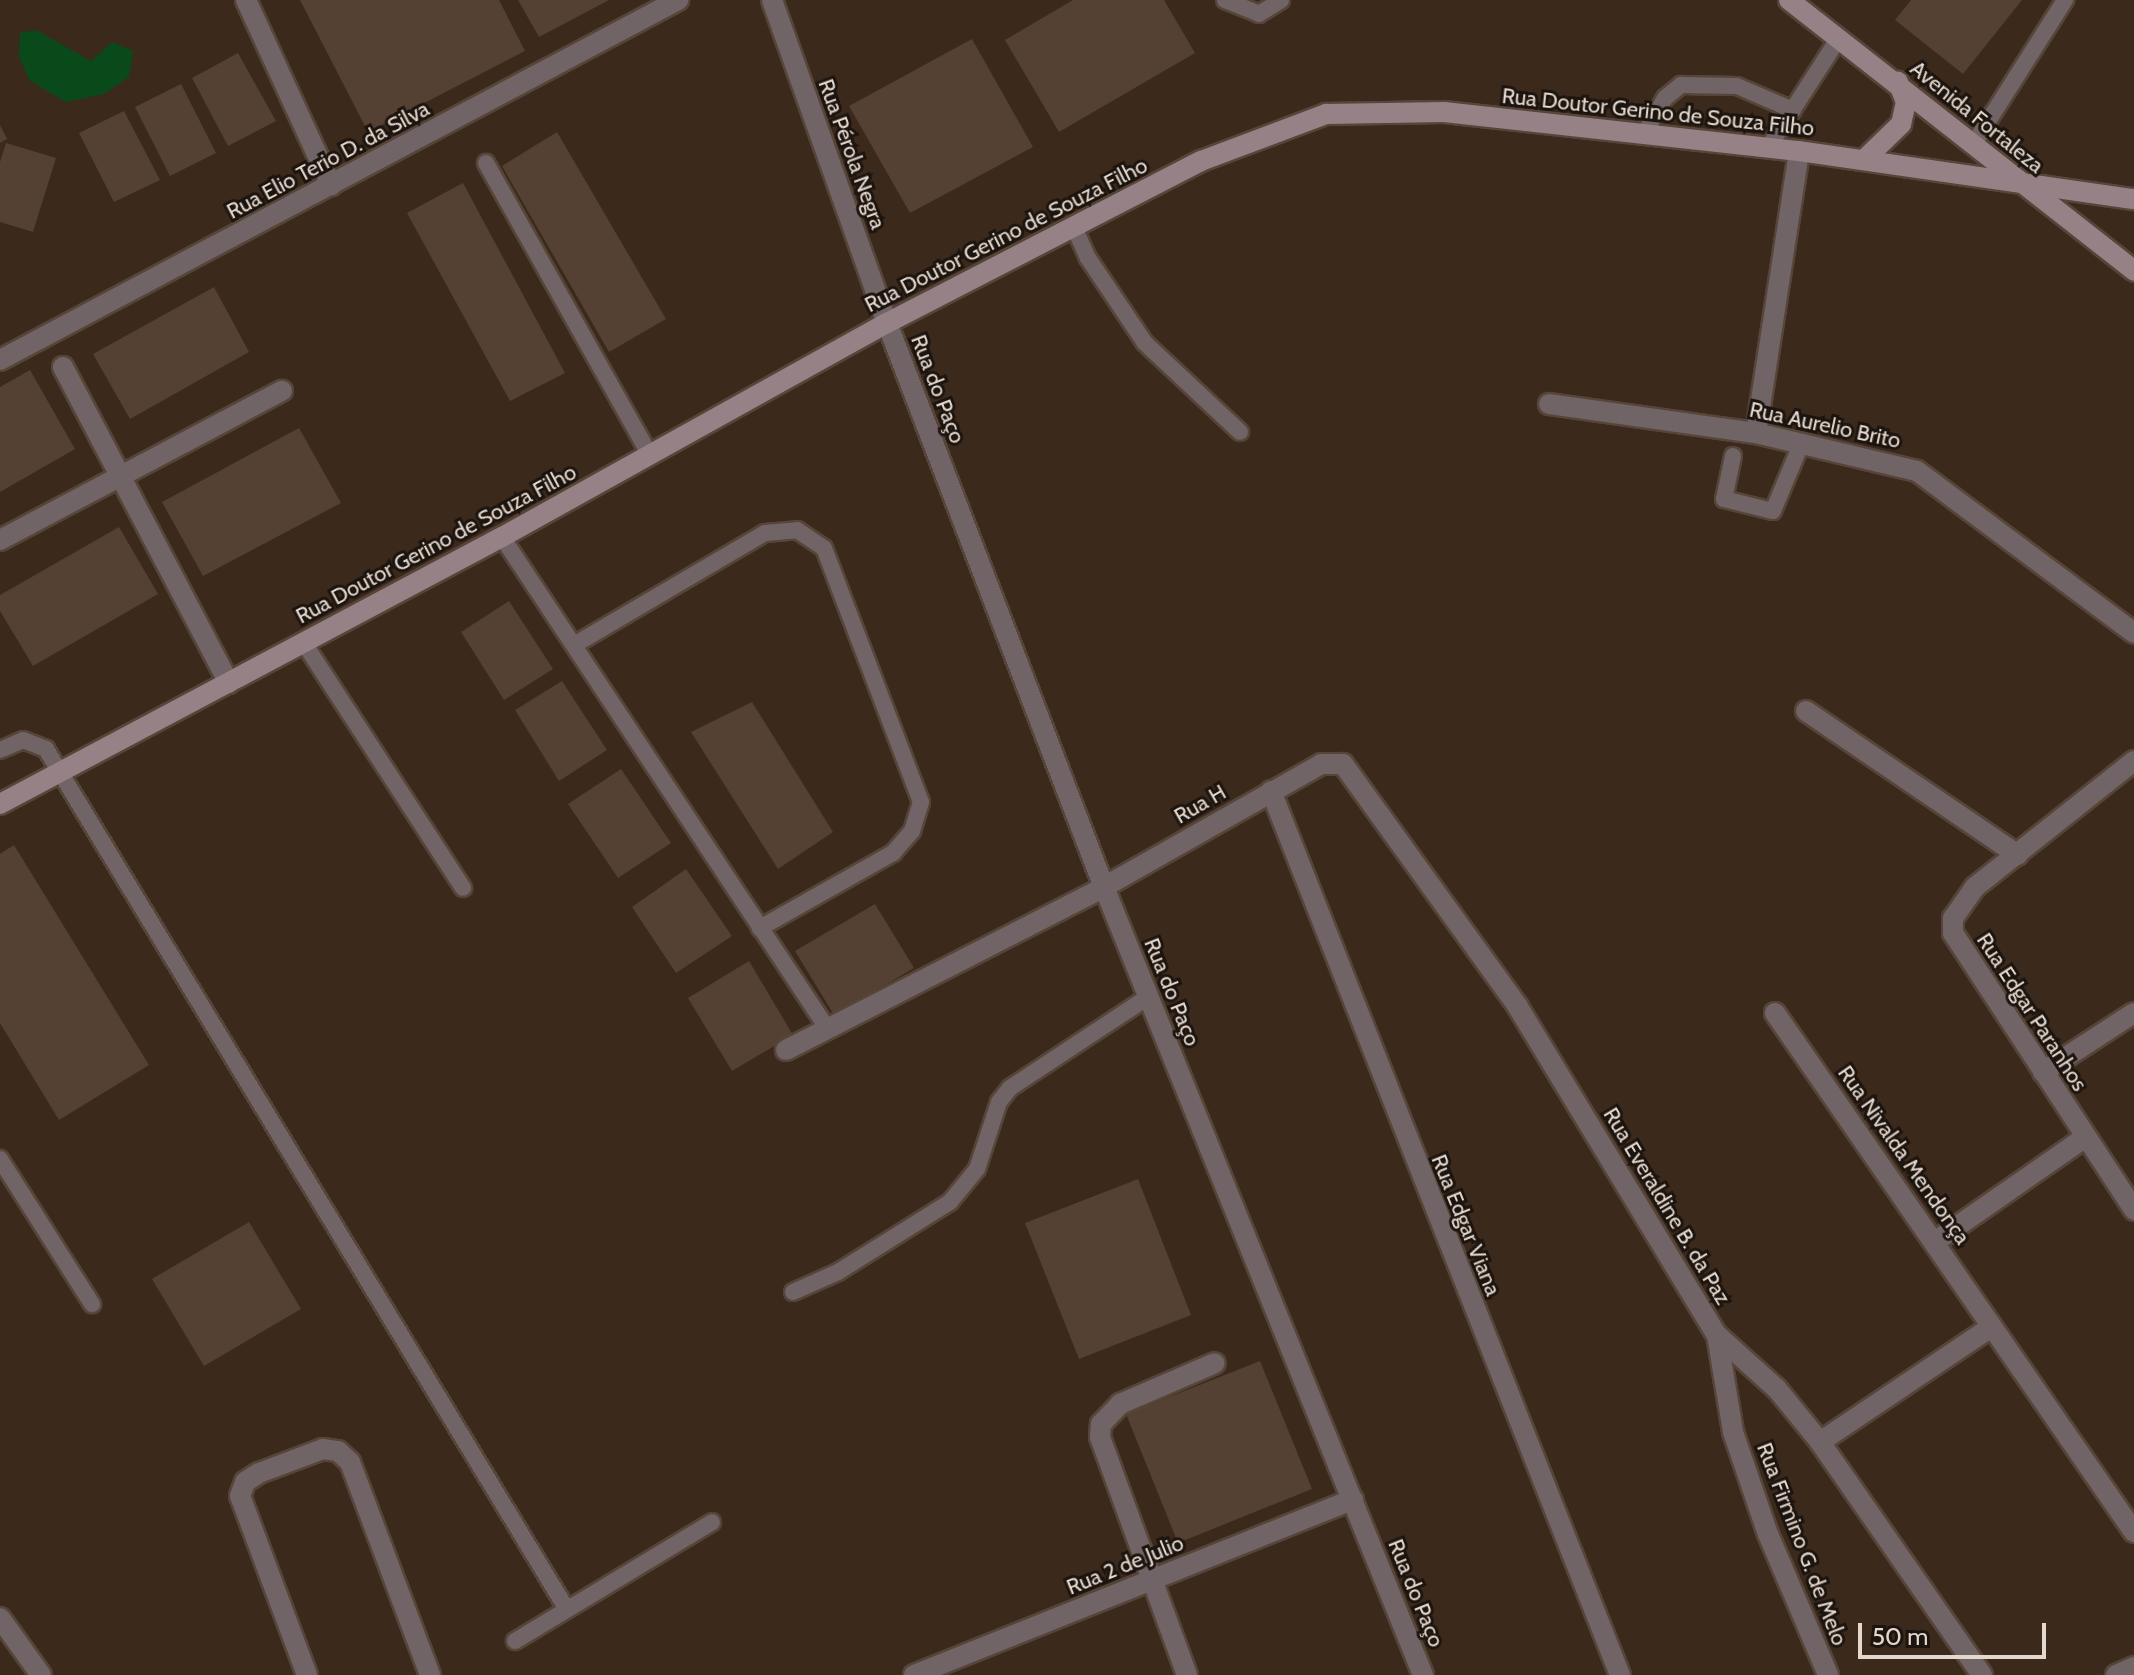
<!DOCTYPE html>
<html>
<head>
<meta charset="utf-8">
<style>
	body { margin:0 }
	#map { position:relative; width:2134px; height:1675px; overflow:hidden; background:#3b291c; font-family:Cabin,sans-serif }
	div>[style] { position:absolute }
	.green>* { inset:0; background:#0a4919 }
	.building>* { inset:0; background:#544133 }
	.roads { filter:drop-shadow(2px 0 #564538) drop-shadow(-2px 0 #564538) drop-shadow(0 2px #564538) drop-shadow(0 -2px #564538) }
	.service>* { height:16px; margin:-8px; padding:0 8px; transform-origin:8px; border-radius:8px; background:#706466 }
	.minor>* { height:20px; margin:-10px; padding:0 10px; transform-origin:10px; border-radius:10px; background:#706466 }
	.secondary>* { height:20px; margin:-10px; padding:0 10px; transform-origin:10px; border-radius:10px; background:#968286 }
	span { translate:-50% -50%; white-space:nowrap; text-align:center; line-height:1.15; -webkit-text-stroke:6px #1c140e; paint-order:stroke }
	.street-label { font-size:22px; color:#e3d7ce }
	.scale { position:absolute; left:1858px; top:1623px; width:188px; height:36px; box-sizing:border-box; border:4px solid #e3d7ce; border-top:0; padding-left:10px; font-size:24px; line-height:28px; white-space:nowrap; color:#e3d7ce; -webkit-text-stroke:6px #1c140e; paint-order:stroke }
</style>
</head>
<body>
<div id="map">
	<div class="green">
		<div style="clip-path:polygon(36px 30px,91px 61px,112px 42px,133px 51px,129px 77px,104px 94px,65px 102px,29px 80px,19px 56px,20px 33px)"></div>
	</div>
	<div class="building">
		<div style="clip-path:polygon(300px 0,499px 0,525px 51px,368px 132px)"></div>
		<div style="clip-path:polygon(518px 0,609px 0,539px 37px)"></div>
		<div style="clip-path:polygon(1073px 0,1164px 0,1195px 53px,1059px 132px,1005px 40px)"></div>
		<div style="clip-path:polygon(1911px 0,2022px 0,1963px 74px,1895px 20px)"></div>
		<div style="clip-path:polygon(972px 39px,1033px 147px,910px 213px,849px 106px)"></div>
		<div style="clip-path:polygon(238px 53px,276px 121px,228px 146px,192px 78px)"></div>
		<div style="clip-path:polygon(181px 84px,216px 153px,170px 176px,135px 107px)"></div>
		<div style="clip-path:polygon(124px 111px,160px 180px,114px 202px,79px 133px)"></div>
		<div style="clip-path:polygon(0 125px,7px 139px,0 143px)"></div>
		<div style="clip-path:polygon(557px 132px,666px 319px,609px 352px,502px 166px)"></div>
		<div style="clip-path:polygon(6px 143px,56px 158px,33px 232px,0 222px,0 162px)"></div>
		<div style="clip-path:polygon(463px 183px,565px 373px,510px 401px,407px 213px)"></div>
		<div style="clip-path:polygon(214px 287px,249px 352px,130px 419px,93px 354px)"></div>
		<div style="clip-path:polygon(30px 370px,75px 449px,0 492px,0 387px)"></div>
		<div style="clip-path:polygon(299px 428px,341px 503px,203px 576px,162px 502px)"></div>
		<div style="clip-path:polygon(119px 527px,158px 594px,33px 666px,0 611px,0 595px)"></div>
		<div style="clip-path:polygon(509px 601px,553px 669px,504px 700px,461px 632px)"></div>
		<div style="clip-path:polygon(562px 681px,607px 750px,559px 781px,515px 710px)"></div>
		<div style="clip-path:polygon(752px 702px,833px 832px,778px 869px,691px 732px)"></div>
		<div style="clip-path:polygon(621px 769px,671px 843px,618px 878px,568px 804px)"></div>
		<div style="clip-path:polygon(14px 845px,149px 1065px,59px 1120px,0 1023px,0 854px)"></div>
		<div style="clip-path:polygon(686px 869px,732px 936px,676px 973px,632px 907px)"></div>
		<div style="clip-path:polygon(875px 904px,914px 968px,834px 1015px,795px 951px)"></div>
		<div style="clip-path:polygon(749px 961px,793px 1035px,732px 1071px,688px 998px)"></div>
		<div style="clip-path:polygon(1138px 1179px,1191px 1315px,1079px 1359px,1025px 1223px)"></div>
		<div style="clip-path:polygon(249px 1222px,301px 1309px,204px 1366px,152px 1279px)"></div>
		<div style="clip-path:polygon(1260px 1361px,1312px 1489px,1178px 1543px,1126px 1414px)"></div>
	</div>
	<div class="roads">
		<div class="service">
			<div style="left:1225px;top:0;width:37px;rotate:22deg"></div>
			<div style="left:1259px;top:14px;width:26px;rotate:-32deg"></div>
			<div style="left:1644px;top:134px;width:42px;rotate:-59.7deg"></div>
			<div style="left:1665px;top:98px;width:21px;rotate:-39deg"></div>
			<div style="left:1681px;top:85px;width:56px;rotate:1deg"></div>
			<div style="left:1737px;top:86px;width:61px;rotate:23.2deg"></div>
			<div style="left:1973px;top:145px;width:172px;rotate:-57.6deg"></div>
			<div style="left:1768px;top:148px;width:131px;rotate:-57.2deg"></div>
			<div style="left:486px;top:163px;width:335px;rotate:60.7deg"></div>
			<div style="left:1074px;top:227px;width:34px;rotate:66deg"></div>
			<div style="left:1088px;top:258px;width:102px;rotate:56.2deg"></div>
			<div style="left:1145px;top:343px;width:130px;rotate:43.1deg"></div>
			<div style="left:1733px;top:456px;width:44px;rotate:101.8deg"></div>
			<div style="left:1724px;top:499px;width:50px;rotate:13.8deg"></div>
			<div style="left:1773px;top:511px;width:75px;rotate:-67.2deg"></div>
			<div style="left:502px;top:537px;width:589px;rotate:56.5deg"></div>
			<div style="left:304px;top:643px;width:292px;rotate:57deg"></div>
			<div style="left:574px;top:645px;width:221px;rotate:-30.4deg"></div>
			<div style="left:765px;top:533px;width:32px;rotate:-5deg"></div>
			<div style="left:797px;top:530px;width:32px;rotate:34deg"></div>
			<div style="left:824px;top:548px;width:272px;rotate:69.1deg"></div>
			<div style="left:921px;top:802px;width:30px;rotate:107deg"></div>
			<div style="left:912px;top:831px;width:29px;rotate:131deg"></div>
			<div style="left:893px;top:853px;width:153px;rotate:150.6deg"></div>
			<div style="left:0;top:750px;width:25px;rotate:-23deg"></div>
			<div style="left:23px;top:740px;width:25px;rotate:21deg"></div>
			<div style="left:46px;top:749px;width:1004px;rotate:58.81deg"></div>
			<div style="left:0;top:1159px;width:172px;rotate:57.6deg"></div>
			<div style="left:793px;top:1292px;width:49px;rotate:-24deg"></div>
			<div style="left:838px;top:1272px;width:132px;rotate:-32deg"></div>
			<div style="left:950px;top:1202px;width:43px;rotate:-50.7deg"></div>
			<div style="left:977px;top:1169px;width:71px;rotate:-71.8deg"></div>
			<div style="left:999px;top:1102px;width:18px;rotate:-52deg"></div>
			<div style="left:1010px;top:1088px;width:165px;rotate:-33.4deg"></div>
			<div style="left:515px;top:1641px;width:230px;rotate:-31.1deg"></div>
		</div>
		<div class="minor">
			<div style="left:246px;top:0;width:204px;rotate:65.3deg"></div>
			<div style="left:772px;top:0;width:343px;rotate:70.4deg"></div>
			<div style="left:887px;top:323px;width:604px;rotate:68.96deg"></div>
			<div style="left:1104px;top:887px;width:850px;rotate:67.96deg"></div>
			<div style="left:0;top:360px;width:768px;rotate:-27.97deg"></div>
			<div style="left:63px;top:367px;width:357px;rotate:62.3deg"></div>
			<div style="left:1549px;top:404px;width:209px;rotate:8deg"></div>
			<div style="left:1756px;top:433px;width:165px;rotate:13.3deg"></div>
			<div style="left:1917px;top:471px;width:271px;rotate:36.7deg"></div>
			<div style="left:1756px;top:433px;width:285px;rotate:-81.3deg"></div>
			<div style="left:0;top:540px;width:319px;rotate:-27.9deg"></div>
			<div style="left:1806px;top:711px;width:256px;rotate:34.2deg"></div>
			<div style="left:2134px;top:761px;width:203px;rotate:141.6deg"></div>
			<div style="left:1975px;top:887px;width:38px;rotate:125deg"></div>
			<div style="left:1953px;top:918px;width:15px;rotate:90deg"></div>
			<div style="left:1953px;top:933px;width:331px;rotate:56.8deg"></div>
			<div style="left:1271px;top:791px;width:950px;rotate:68.46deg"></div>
			<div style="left:1775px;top:1013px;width:631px;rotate:55.33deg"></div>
			<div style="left:786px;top:1050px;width:357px;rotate:-27.1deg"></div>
			<div style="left:1104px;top:887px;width:249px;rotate:-29.5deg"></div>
			<div style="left:1321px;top:764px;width:22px"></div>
			<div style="left:1343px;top:764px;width:299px;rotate:54.2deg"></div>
			<div style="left:1518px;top:1007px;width:384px;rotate:58.8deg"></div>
			<div style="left:1717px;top:1335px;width:81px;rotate:42deg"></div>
			<div style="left:1777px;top:1389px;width:68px;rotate:50.9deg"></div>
			<div style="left:1820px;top:1442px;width:284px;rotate:55.2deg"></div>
			<div style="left:2043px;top:1072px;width:108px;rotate:-33deg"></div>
			<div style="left:1936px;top:1241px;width:180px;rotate:-34.8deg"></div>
			<div style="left:1717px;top:1335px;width:98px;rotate:80.6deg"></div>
			<div style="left:1733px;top:1432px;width:108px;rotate:71.1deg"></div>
			<div style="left:1768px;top:1534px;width:153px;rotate:66.9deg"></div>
			<div style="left:1820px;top:1442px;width:206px;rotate:-33.9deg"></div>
			<div style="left:0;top:1618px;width:70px;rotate:54.3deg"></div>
			<div style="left:307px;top:1675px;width:191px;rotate:-110.5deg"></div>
			<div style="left:240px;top:1496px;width:15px;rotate:-70deg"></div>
			<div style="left:245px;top:1482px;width:17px;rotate:-33deg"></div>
			<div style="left:259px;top:1473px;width:68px;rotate:-20.6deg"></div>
			<div style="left:323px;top:1449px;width:15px;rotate:8deg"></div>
			<div style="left:338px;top:1451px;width:16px;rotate:43deg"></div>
			<div style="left:350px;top:1462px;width:228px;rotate:69.4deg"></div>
			<div style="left:914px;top:1675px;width:473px;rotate:-21.8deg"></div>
			<div style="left:1187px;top:1675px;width:253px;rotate:-110.1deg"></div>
			<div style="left:1100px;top:1437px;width:13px;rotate:-86deg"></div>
			<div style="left:1101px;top:1424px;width:28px;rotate:-46deg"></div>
			<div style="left:1120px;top:1404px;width:103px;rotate:-23.3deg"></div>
			<div style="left:2116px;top:1675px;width:20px;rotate:-24deg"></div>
		</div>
		<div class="secondary">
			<div style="left:1789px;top:0;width:439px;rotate:38.1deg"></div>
			<div style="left:1864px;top:160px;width:52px;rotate:-44.2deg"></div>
			<div style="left:1901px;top:124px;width:23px;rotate:-77deg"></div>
			<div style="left:1906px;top:102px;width:22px;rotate:-112deg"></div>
			<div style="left:0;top:804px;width:569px;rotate:-28.01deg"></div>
			<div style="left:502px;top:537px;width:440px;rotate:-29.1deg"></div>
			<div style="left:887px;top:323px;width:353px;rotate:-27.3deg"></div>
			<div style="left:1201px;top:161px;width:134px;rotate:-20.6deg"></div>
			<div style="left:1326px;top:114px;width:118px;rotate:-1deg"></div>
			<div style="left:1444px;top:112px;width:357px;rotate:6.3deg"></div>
			<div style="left:1799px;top:151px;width:338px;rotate:8.2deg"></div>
		</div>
	</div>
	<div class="street-label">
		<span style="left:1658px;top:112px;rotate:6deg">Rua Doutor Gerino de Souza Filho</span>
		<span style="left:1977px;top:117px;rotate:39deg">Avenida Fortaleza</span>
		<span style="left:852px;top:154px;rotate:70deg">Rua Pérola Negra</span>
		<span style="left:328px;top:160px;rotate:-28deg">Rua Elio Terio D. da Silva</span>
		<span style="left:1006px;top:235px;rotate:-27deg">Rua Doutor Gerino de Souza Filho</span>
		<span style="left:938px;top:389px;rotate:69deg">Rua do Paço</span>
		<span style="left:1825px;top:425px;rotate:12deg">Rua Aurelio Brito</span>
		<span style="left:436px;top:544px;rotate:-28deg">Rua Doutor Gerino de Souza Filho</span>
		<span style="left:1200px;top:804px;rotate:-30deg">Rua H</span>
		<span style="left:1172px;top:992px;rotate:68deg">Rua do Paço</span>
		<span style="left:2032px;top:1012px;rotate:57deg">Rua Edgar Paranhos</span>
		<span style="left:1904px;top:1155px;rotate:55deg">Rua Nivalda Mendonça</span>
		<span style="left:1667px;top:1206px;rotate:59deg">Rua Everaldine B. da Paz</span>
		<span style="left:1466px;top:1225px;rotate:68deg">Rua Edgar Viana</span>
		<span style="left:1802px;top:1544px;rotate:69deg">Rua Firmino G. de Melo</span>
		<span style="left:1125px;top:1565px;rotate:-22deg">Rua 2 de Julio</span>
		<span style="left:1416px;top:1593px;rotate:68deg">Rua do Paço</span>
	</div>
	<div class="scale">50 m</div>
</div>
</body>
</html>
